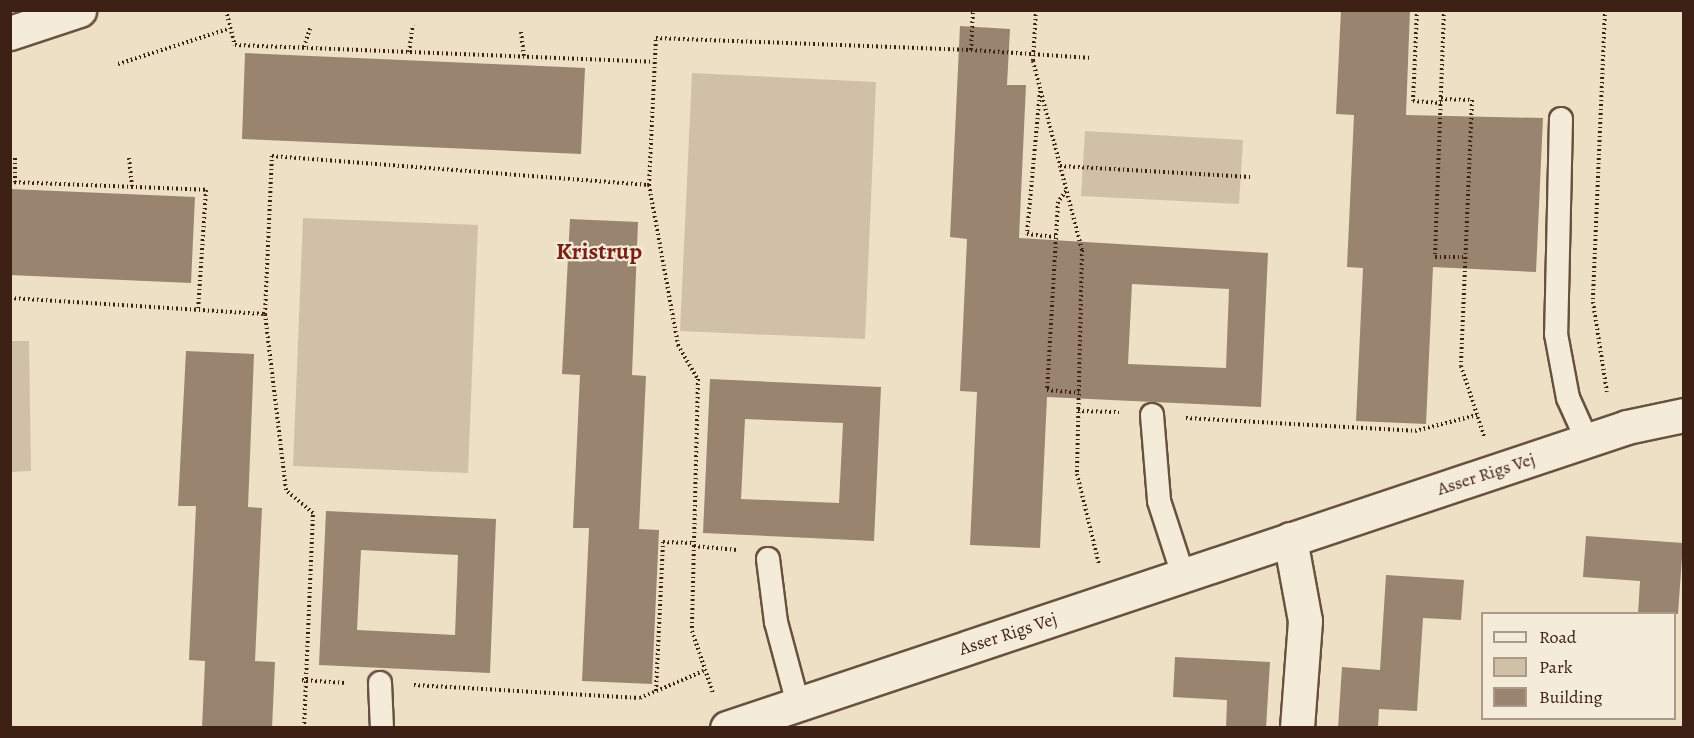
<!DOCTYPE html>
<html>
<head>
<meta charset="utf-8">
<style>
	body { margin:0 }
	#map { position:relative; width:1694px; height:738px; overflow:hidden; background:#eee0c5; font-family:Alegreya,serif }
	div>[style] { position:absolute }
	.green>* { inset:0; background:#d0c0a7 }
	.building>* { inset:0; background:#998470 }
	.path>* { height:4px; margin-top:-2px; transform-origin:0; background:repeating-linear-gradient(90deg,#3d2114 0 1.5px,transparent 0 4.5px) }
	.roads { filter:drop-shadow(2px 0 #695140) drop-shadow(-2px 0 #695140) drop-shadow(0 2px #695140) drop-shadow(0 -2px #695140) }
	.lane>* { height:22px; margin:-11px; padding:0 11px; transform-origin:11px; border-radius:11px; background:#f4ebd9 }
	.street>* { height:33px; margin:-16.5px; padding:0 16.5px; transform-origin:16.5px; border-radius:16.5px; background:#f4ebd9 }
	span { translate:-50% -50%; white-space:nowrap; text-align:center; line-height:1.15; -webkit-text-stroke:4.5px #f4ebd9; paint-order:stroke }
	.street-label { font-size:18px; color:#3d2114 }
	.district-label { font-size:24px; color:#7a1f14; font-weight:700 }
	.frame { position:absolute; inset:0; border:12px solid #3d2114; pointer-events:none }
	.legend { position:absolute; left:1481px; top:612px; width:195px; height:108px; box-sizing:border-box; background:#f4ebd9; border:2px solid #ab9a8a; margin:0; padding:8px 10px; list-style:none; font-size:18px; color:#3d2114 }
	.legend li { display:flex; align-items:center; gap:12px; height:30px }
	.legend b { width:30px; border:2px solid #ab9a8a }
</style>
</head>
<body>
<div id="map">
	<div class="green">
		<div style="clip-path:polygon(692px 73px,876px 82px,865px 339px,680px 331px)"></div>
		<div style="clip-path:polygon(1085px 131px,1243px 140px,1239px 204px,1081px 196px)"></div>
		<div style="clip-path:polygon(303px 218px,478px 225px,468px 473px,293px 466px)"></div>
		<div style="clip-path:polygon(11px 341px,29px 341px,31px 471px,11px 472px)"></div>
	</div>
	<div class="building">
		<div style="clip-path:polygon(1341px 10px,1410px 10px,1406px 115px,1543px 118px,1536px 272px,1433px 267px,1426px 424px,1356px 421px,1363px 268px,1347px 267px,1354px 115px,1336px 114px)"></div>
		<div style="clip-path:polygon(evenodd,960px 26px,1010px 29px,1007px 85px,1026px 85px,1019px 238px,1268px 253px,1261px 407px,1047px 397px,1040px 548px,970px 545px,977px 392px,960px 391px,967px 239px,950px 237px,960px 26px,1132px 284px,1229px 289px,1226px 368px,1128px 364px,1132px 284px)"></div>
		<div style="clip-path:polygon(245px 53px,585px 68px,581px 154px,242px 139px)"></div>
		<div style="clip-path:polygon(10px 189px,195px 197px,191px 283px,10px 275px)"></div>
		<div style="clip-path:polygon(570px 219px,638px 222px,632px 375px,646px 376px,639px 529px,659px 530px,652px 684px,582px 681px,589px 528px,573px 528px,580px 375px,562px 374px)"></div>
		<div style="clip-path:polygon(186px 351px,254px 354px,248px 507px,262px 508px,255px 661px,275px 662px,272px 728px,202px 728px,205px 661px,189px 660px,196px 506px,178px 506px)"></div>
		<div style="clip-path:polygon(evenodd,710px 379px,881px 387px,874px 541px,703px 533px,710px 379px,745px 419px,843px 423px,839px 503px,741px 499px,745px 419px)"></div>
		<div style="clip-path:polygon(evenodd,326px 511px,496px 519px,490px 673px,319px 665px,326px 511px,361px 550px,458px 555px,455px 635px,357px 630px,361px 550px)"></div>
		<div style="clip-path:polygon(1586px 536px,1683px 543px,1678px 614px,1638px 614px,1640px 581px,1583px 577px)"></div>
		<div style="clip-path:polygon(1386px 575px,1464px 580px,1461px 620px,1423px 618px,1417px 711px,1379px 709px,1378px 728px,1338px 728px,1342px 667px,1380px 670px)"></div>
		<div style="clip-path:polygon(1175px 657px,1270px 662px,1266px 728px,1226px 728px,1227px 700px,1173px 697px)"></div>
	</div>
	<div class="path">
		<div style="left:226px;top:10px;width:36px;rotate:76deg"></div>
		<div style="left:235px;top:45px;width:418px;rotate:2.3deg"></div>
		<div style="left:1036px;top:10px;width:51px;rotate:93.4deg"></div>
		<div style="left:1033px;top:61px;width:195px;rotate:75.5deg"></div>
		<div style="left:1082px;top:250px;width:224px;rotate:91.3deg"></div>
		<div style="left:1077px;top:474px;width:93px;rotate:76.3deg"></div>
		<div style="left:1417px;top:10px;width:91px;rotate:92.5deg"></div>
		<div style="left:1413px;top:101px;width:28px;rotate:4deg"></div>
		<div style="left:1444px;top:10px;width:247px;rotate:92.1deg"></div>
		<div style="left:1435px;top:257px;width:28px"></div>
		<div style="left:1605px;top:10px;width:292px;rotate:92.4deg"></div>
		<div style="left:1593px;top:302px;width:91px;rotate:81.2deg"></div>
		<div style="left:521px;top:32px;width:24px;rotate:83deg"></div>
		<div style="left:304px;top:47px;width:20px;rotate:-72deg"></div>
		<div style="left:971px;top:50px;width:121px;rotate:3.8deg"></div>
		<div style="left:409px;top:52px;width:27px;rotate:-82deg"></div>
		<div style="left:118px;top:64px;width:115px;rotate:-17.7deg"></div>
		<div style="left:1040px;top:91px;width:144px;rotate:95.2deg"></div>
		<div style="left:1027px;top:234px;width:29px;rotate:6deg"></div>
		<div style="left:1441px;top:99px;width:31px;rotate:2deg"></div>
		<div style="left:1472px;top:100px;width:266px;rotate:92.4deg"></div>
		<div style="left:1461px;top:366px;width:74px;rotate:71.8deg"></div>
		<div style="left:129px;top:158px;width:29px;rotate:84deg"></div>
		<div style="left:1060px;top:166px;width:191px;rotate:3.3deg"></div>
		<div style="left:10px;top:182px;width:196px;rotate:2.3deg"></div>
		<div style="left:206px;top:190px;width:120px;rotate:93.8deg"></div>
		<div style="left:15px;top:182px;width:25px;rotate:-90deg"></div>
		<div style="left:649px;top:185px;width:163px;rotate:79.7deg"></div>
		<div style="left:678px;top:345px;width:39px;rotate:60deg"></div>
		<div style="left:698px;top:379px;width:252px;rotate:91.4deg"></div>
		<div style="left:692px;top:631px;width:65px;rotate:71.3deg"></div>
		<div style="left:1066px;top:191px;width:14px;rotate:126deg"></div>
		<div style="left:1058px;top:202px;width:188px;rotate:93.3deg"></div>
		<div style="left:1047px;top:390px;width:32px;rotate:5deg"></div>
		<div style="left:10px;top:298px;width:256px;rotate:3.6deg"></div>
		<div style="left:1078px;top:411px;width:41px;rotate:1.4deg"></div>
		<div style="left:1186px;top:418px;width:229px;rotate:3.2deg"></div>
		<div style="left:1415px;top:431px;width:64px;rotate:-14.5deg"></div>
		<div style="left:694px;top:546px;width:44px;rotate:5.2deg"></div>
		<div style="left:302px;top:680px;width:44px;rotate:3.9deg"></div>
		<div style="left:414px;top:685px;width:226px;rotate:3.3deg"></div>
		<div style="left:640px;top:698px;width:69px;rotate:-23.2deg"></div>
		<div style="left:656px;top:691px;width:149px;rotate:-87.3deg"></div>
		<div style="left:663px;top:542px;width:31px;rotate:2deg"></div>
		<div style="left:304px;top:728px;width:215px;rotate:-87.6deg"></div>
		<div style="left:313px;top:513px;width:35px;rotate:-140deg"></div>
		<div style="left:286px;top:490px;width:177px;rotate:-96.8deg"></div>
		<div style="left:265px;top:314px;width:158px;rotate:-87.5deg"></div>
		<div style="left:272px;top:156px;width:378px;rotate:4.4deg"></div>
		<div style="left:649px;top:185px;width:147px;rotate:-87.3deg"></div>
		<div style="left:656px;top:38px;width:315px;rotate:2.2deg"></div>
		<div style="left:971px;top:50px;width:40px;rotate:-87.1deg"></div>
	</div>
	<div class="roads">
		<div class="lane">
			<div style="left:1561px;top:119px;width:215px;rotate:91.3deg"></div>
			<div style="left:1556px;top:334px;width:65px;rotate:79.4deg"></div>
			<div style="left:1568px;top:398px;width:46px;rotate:65.7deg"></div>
			<div style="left:1152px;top:415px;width:86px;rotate:85.3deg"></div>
			<div style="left:1159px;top:501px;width:78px;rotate:72deg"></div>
			<div style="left:768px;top:559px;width:64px;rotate:82.8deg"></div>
			<div style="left:776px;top:622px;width:85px;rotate:75deg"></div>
			<div style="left:380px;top:683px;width:45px;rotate:87.5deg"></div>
		</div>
		<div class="street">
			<div style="left:10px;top:33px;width:73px;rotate:-18.4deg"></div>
			<div style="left:1290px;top:539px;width:83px;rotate:79.6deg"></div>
			<div style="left:1305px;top:621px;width:107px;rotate:94.3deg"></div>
			<div style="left:727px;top:728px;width:949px;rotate:-18.49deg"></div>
			<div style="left:1627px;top:427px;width:58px;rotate:-11.9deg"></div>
		</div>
	</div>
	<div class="street-label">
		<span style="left:1486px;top:474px;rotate:-18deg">Asser Rigs Vej</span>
		<span style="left:1008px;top:634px;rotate:-18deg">Asser Rigs Vej</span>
	</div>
	<div class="district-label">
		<span style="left:599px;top:252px">Kristrup</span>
	</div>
	<div class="frame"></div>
	<ul class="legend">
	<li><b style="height:8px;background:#f4ebd9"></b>Road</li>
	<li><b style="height:16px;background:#d0c0a7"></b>Park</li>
	<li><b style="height:16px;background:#998470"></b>Building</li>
	</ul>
</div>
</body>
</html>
